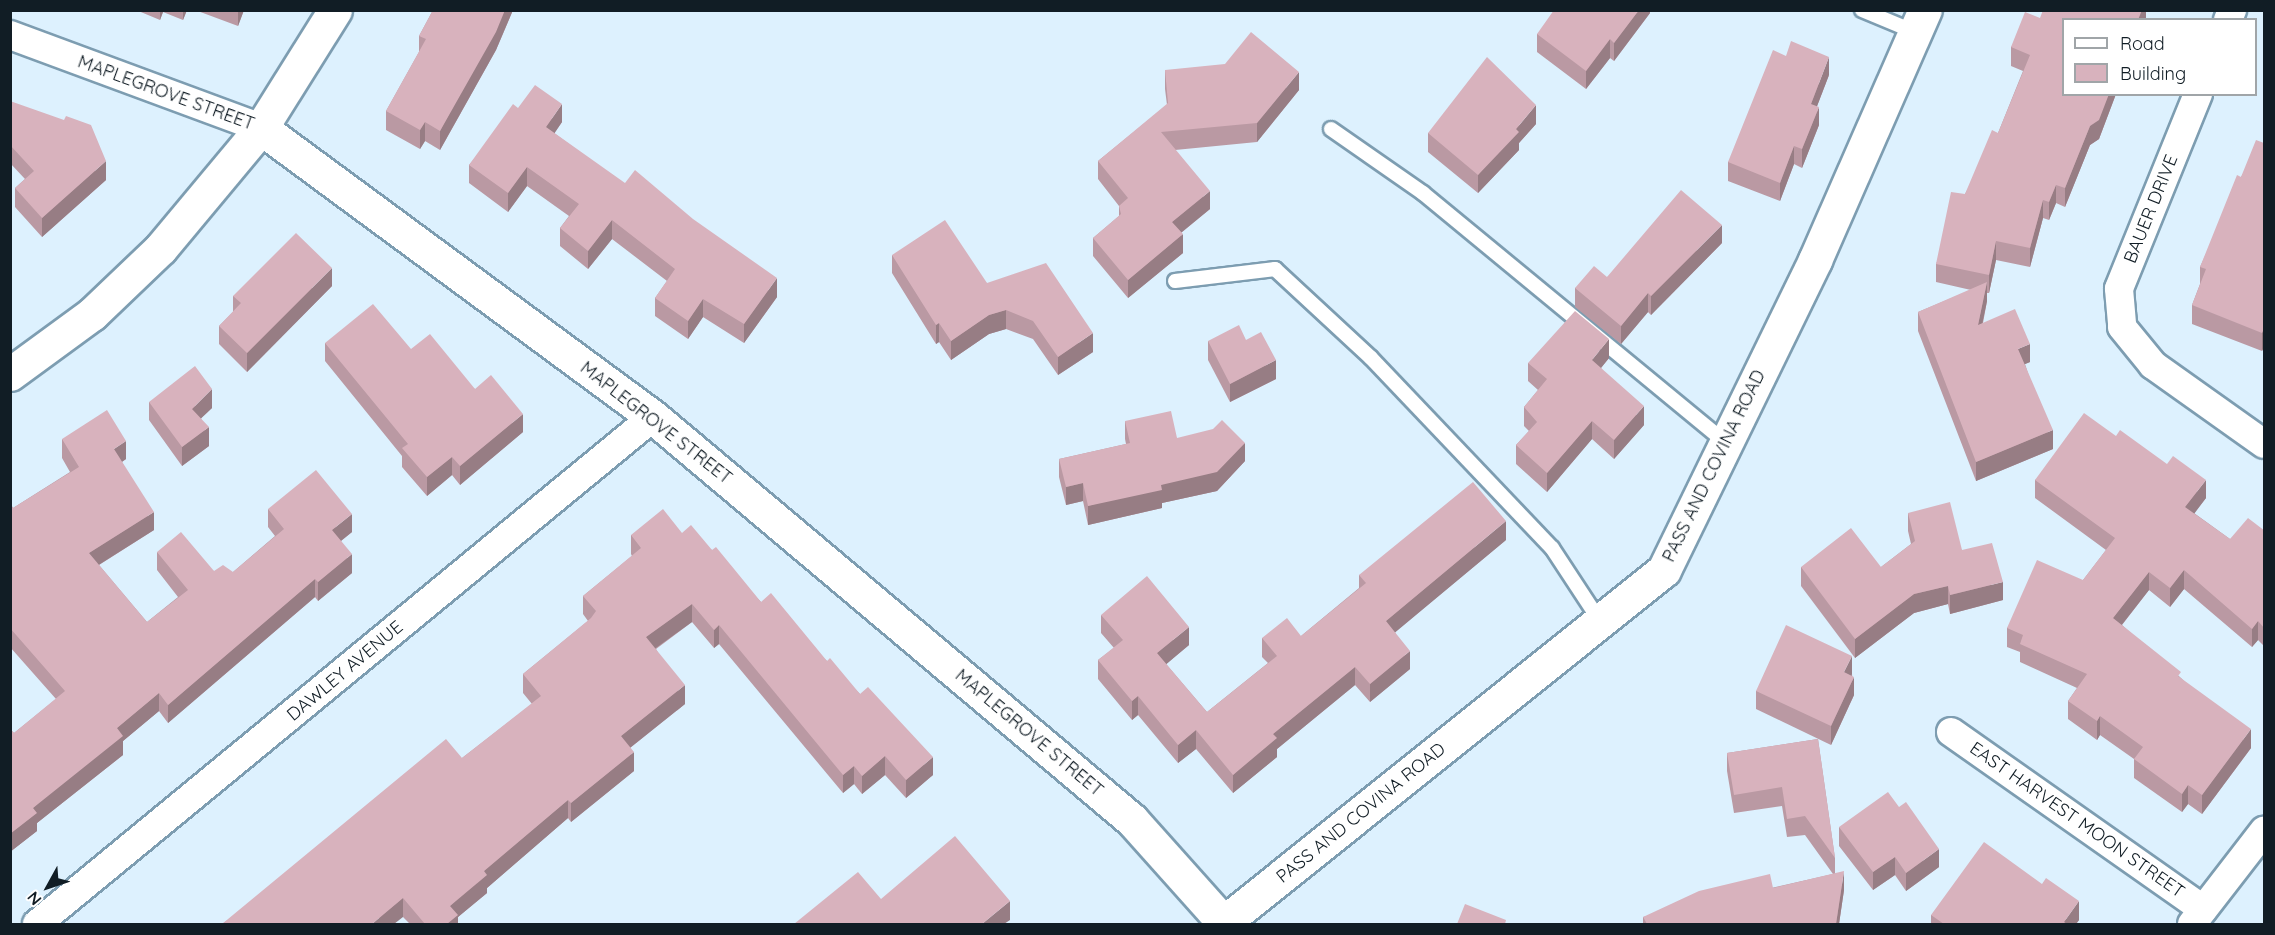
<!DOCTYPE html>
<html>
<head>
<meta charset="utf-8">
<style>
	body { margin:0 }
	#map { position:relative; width:2275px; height:935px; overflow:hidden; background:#ddf1fe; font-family:Quicksand,sans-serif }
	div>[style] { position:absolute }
	.roads { filter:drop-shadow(2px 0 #7d9db1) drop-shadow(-2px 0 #7d9db1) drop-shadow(0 2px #7d9db1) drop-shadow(0 -2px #7d9db1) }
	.service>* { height:14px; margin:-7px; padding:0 7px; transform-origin:7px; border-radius:7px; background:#fff }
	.minor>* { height:28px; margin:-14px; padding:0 14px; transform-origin:14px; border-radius:14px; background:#fff }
	.tertiary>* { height:33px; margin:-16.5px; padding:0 16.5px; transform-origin:16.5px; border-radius:16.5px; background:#fff }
	.wall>* { inset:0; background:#ba99a3 }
	.shaded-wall>* { inset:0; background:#977d84 }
	.building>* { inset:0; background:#d8b2bd }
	span { translate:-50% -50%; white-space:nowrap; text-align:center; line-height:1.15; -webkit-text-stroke:4.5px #fff; paint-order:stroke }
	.street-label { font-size:18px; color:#111d25 }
	.frame { position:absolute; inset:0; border:12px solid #111d25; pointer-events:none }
	.legend { position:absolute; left:2062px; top:18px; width:195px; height:78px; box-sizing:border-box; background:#fff; border:2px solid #a0a5a8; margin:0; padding:8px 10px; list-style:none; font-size:18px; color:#111d25 }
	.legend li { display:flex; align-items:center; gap:12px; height:30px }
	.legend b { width:30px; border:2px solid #a0a5a8 }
	.north { position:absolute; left:18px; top:857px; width:60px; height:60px; -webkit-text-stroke:4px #fff; paint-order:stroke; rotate:230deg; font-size:16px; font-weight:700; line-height:24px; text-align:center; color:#111d25 }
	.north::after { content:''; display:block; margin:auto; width:21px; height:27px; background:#111d25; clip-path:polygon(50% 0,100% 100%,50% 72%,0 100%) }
</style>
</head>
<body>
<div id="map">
	<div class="roads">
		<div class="service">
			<div style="left:1862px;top:10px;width:57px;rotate:22.5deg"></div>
			<div style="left:1331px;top:129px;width:112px;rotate:34.8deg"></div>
			<div style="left:1423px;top:193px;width:390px;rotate:39.5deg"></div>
			<div style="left:1175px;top:281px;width:101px;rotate:-6.8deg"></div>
			<div style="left:1275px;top:269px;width:131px;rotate:42.8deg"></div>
			<div style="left:1371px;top:358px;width:262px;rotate:46.4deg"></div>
			<div style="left:1552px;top:548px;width:87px;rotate:56.7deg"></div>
		</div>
		<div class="minor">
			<div style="left:2228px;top:20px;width:11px;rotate:-68deg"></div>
			<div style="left:10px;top:35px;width:268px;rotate:20.3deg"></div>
			<div style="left:2198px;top:94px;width:210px;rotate:112.1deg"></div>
			<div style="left:2119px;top:289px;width:38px;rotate:85deg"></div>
			<div style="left:2122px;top:327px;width:49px;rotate:50.8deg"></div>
			<div style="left:2153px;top:365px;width:136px;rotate:35.4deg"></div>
			<div style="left:1951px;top:732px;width:308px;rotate:35.1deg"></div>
			<div style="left:37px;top:924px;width:798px;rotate:-39.46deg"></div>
			<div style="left:2192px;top:924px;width:118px;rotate:-52.3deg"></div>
		</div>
		<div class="tertiary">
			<div style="left:261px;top:128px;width:487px;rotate:36.4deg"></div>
			<div style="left:653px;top:417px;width:626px;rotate:40.08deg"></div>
			<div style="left:1132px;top:820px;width:140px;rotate:48.2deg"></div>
			<div style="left:10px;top:374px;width:102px;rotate:-36.2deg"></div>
			<div style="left:92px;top:314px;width:95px;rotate:-43.7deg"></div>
			<div style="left:161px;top:248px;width:156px;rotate:-50.2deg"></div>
			<div style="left:261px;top:128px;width:139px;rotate:-57.9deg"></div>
			<div style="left:1222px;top:924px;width:566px;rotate:-38.69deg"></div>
			<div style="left:1664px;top:570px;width:345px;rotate:-64deg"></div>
			<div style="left:1815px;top:260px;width:273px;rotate:-66.3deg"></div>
		</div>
	</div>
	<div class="wall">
		<div style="clip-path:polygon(136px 10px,187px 10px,183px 20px,163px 12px,160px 20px)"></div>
		<div style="clip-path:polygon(195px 10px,244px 10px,238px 26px)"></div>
		<div style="clip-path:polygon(433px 10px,513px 10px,496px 50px,440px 150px,425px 141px,420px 149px,386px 130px,386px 111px,419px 52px,419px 36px)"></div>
		<div style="clip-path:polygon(1650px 10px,1650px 13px,1614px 61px,1610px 58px,1586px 89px,1537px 52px,1537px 34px)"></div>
		<div style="clip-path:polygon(2146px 10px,2064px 94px,2116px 94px,2099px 139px,2090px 145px,2065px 207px,2056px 203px,2049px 220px,2043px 218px,2030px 267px,1996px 260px,1989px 293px,1987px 293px,1987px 301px,1983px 323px,2030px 362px,2025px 364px,2053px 449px,1976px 481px,1918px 331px,1918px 312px,1971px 290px,1936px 282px,1936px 264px,1965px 194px,1998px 133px,2023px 71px,2011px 66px,2011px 47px,2040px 18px)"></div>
		<div style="clip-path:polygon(1165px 70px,1299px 90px,1257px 142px,1175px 150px,1210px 209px,1181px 233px,1183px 253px,1128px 298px,1093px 256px,1093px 238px,1119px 216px,1119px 206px,1098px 179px,1098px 161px,1167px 105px,1165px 89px)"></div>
		<div style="clip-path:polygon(1829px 75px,1817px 106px,1819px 125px,1802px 168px,1794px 164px,1780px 201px,1728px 181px,1728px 162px)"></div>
		<div style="clip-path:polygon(10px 101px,106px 180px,42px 237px,15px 207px,15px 188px,25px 179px,10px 163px)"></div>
		<div style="clip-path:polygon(518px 108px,562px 122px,554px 133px,777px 297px,744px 343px,703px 317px,688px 339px,655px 316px,655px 298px,667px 281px,612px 239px,588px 269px,560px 246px,560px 228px,569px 216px,527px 186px,508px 212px,469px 183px,469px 165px)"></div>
		<div style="clip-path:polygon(1536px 124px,1519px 143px,1519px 150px,1478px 193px,1428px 152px,1428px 133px)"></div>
		<div style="clip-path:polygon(2265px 142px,2265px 345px,2262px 351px,2192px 324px,2192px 305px,2200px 284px,2200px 267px,2241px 177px)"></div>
		<div style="clip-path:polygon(1722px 243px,1651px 315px,1648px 312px,1621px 344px,1575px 307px,1575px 288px,1607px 277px)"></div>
		<div style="clip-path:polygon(892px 255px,987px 283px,1093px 352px,1058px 375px,1033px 339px,1006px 329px,989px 334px,951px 360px,939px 342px,936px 344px,892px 273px)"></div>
		<div style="clip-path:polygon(332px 286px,247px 372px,219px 344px,219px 326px,233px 312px,233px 296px)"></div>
		<div style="clip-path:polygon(1246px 340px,1276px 379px,1230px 402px,1208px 360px,1208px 341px)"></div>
		<div style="clip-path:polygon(325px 343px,411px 349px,475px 389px,523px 432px,460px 485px,452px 475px,427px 496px,402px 467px,402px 456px,325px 361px)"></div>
		<div style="clip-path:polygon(1609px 358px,1601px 368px,1644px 425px,1614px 459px,1592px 439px,1547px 492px,1516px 464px,1516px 445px,1529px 431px,1524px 426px,1524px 407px,1538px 390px,1528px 381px,1528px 363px)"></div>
		<div style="clip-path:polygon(149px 402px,212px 408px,201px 418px,209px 446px,182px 466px,149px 420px)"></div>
		<div style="clip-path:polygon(1125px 421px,1177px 438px,1245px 461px,1217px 491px,1162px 503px,1162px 508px,1088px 525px,1083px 501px,1066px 505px,1059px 477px,1059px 459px,1126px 444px,1125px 439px)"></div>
		<div style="clip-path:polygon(2116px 436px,2206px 498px,2194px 513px,2230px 539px,2265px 531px,2265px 647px,2258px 640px,2252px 647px,2184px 589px,2170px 607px,2149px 590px,2122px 625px,2181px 678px,2251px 748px,2202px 814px,2188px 804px,2182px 812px,2134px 778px,2134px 759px,2100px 735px,2097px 740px,2068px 719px,2068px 701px,2077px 688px,2020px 662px,2020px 652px,2007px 647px,2007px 628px,2083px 580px,2106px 550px,2035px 498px,2035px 480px)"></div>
		<div style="clip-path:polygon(62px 439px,126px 459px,122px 462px,154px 530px,99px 565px,147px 622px,178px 597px,157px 570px,157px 552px,214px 571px,233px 572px,275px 536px,268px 527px,268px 509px,352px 532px,341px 541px,352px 573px,318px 601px,315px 597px,168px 723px,159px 711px,123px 741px,123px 755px,37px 823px,37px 831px,10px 852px,10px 729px,14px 733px,56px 699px,10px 647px,10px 503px,13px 508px,70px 472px,62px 458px)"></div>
		<div style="clip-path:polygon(1908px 513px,1962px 550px,2003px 600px,1950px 614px,1948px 604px,1914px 613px,1855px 658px,1801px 586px,1801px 567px,1881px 567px,1911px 544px,1908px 531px)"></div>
		<div style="clip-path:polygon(682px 533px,712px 550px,761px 602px,827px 661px,860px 694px,933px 775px,906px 798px,885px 775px,862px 794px,854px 784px,843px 793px,719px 644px,714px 648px,692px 622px,656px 649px,685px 704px,630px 748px,634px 771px,571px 822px,568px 818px,487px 888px,487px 893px,458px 917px,458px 924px,410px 924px,403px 917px,222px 924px,462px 758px,532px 704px,523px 693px,523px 674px,588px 621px,583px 614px,583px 596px,632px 556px,631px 554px,631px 535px)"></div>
		<div style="clip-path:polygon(1506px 540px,1395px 632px,1410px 669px,1370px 702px,1355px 685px,1277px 749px,1277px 757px,1233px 793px,1196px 749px,1178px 763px,1138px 715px,1132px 720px,1098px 679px,1098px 660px,1114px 648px,1101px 633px,1101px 615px,1189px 645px,1166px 664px,1207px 712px,1268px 663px,1262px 657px,1262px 638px,1301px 636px,1359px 588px,1359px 575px)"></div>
		<div style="clip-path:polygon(1852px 674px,1854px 695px,1831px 745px,1756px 709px,1756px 691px)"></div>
		<div style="clip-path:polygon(1818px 739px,1835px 858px,1835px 873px,1844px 890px,1839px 924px,1643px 924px,1643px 917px,1833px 874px,1805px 835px,1787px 837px,1782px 806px,1734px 813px,1727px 771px,1727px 753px)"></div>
		<div style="clip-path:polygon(1839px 827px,1939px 867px,1906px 891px,1895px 875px,1873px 890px,1839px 846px)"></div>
		<div style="clip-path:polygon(1931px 915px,2079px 920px,2076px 924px,1931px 924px)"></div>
	</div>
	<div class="shaded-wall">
		<div style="clip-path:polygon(160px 10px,163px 10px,163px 12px,160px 20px)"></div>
		<div style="clip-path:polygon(183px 10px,187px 10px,183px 20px)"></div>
		<div style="clip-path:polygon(238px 10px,244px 10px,238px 26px)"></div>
		<div style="clip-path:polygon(505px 10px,513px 10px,496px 50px,440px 150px,440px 131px)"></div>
		<div style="clip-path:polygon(1639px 10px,1650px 10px,1650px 13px,1614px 61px,1614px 43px)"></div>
		<div style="clip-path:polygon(2140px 10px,2146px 10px,2146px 20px,2138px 20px)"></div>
		<div style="clip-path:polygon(1610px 39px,1610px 58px,1586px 89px,1586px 71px)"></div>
		<div style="clip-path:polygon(1829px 57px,1829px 75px,1811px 122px,1811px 104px)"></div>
		<div style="clip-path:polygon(1299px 72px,1299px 90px,1257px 142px,1257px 123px)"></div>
		<div style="clip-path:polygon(2109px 94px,2116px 94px,2099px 139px,2090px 145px,2065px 207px,2065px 188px,2090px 126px)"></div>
		<div style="clip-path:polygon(562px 104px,562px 122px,546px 146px,546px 127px)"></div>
		<div style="clip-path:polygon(1536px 105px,1536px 124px,1519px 143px,1519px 150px,1478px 193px,1478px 175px)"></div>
		<div style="clip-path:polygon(1819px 107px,1819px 125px,1802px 168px,1802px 149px)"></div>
		<div style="clip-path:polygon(425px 122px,425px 141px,420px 149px,420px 130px)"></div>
		<div style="clip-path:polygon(1794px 146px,1794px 164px,1780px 201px,1780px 183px)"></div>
		<div style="clip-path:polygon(106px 161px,106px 180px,42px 237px,42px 218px)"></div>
		<div style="clip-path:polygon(527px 167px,527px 186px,508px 212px,508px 193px)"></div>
		<div style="clip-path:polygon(2056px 185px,2056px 203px,2049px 220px,2049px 202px)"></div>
		<div style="clip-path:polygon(1210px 191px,1210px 209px,1172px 240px,1172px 222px)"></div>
		<div style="clip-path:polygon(2043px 200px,2043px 218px,2030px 267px,2030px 248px)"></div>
		<div style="clip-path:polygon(612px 220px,612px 239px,588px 269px,588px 251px)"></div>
		<div style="clip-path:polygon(1722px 225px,1722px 243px,1651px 315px,1651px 296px)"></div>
		<div style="clip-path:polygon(1183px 234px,1183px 253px,1128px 298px,1128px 280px)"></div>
		<div style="clip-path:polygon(1996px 241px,1996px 260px,1989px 293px,1989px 275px)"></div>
		<div style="clip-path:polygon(332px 268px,332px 286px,247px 372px,247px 353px)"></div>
		<div style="clip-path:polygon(777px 278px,777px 297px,744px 343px,744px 324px)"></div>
		<div style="clip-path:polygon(1987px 282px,1987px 301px,1978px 344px,1978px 325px)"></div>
		<div style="clip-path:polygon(1648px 293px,1648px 312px,1621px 344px,1621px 326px)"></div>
		<div style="clip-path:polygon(703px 299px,703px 317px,688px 339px,688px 321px)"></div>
		<div style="clip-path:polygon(1006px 310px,1006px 329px,989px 334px,951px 360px,951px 341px,989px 315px)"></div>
		<div style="clip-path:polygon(939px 323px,939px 342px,936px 344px,936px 325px)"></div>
		<div style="clip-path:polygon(2265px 326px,2265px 345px,2262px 351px,2262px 333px)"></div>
		<div style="clip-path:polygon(1093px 333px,1093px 352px,1058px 375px,1058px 357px)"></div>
		<div style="clip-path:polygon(1609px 339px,1609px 358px,1592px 379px,1592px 360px)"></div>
		<div style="clip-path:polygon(2030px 344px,2030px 362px,2018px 367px,2018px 349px)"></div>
		<div style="clip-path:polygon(1276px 360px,1276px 379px,1230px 402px,1230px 384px)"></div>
		<div style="clip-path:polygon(212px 389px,212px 408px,192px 427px,192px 409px)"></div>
		<div style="clip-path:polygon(1644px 406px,1644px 425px,1614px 459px,1614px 440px)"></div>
		<div style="clip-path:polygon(523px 414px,523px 432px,460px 485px,460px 466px)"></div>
		<div style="clip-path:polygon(1592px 421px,1592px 439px,1547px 492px,1547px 473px)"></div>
		<div style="clip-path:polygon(209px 427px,209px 446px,182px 466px,182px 447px)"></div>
		<div style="clip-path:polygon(2053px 430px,2053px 449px,1976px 481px,1976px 462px)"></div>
		<div style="clip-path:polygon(126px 441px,126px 459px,114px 467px,114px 449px)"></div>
		<div style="clip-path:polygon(1245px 443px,1245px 461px,1217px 491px,1162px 503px,1162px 508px,1088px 525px,1088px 506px,1161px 485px)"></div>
		<div style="clip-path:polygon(452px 457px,452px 475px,427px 496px,427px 477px)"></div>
		<div style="clip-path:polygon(2206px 480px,2206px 498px,2185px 526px,2185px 507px)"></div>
		<div style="clip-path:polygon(1083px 483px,1083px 501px,1066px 505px,1066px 487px)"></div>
		<div style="clip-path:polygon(154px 512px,154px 530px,89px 571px,89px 553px)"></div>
		<div style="clip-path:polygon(352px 514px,352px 532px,332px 548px,332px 530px)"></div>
		<div style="clip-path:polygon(1506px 521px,1506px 540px,1386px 640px,1386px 621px)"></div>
		<div style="clip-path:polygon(352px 554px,352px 573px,318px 601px,318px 582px)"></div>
		<div style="clip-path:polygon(2184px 570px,2184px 589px,2170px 607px,2170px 588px)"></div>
		<div style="clip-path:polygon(2149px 572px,2149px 590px,2113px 636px,2113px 618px)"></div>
		<div style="clip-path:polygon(315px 579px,315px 597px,168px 723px,168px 705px)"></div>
		<div style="clip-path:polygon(2003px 582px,2003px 600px,1950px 614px,1950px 595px)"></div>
		<div style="clip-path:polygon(1948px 586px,1948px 604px,1914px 613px,1855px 658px,1855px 639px,1914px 594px)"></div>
		<div style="clip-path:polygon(692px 604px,692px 622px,646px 655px,646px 637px)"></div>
		<div style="clip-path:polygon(2258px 621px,2258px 640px,2252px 647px,2252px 629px)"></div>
		<div style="clip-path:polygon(719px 625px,719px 644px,714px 648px,714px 630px)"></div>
		<div style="clip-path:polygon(1189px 627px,1189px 645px,1157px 672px,1157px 653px)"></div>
		<div style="clip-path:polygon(1410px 651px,1410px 669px,1370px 702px,1370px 684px)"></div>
		<div style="clip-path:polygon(1852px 656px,1852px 674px,1844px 691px,1844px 672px)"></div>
		<div style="clip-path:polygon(1355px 667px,1355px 685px,1277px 749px,1277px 757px,1233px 793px,1233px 775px,1273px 734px)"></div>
		<div style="clip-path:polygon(1854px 677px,1854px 695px,1831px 745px,1831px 726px)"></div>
		<div style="clip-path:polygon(685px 685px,685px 704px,621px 755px,621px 736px)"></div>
		<div style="clip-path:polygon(159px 693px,159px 711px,123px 741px,123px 755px,37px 823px,37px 831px,10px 852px,10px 834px,33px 808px,117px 728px)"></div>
		<div style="clip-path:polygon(1138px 696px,1138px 715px,1132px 720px,1132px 701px)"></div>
		<div style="clip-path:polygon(2100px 716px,2100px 735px,2097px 740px,2097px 721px)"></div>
		<div style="clip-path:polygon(2251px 729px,2251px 748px,2202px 814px,2202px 795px)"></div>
		<div style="clip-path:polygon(1196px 730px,1196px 749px,1178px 763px,1178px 745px)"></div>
		<div style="clip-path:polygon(634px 752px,634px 771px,571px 822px,571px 803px)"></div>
		<div style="clip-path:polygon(885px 756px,885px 775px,862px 794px,862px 776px)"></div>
		<div style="clip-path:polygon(933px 757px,933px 775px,906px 798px,906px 780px)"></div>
		<div style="clip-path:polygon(854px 766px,854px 784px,843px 793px,843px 775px)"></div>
		<div style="clip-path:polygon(2188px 785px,2188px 804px,2182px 812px,2182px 794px)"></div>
		<div style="clip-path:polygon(568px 800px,568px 818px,487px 888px,487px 893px,458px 917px,458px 924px,447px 924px,450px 906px,484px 871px)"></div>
		<div style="clip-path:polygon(1939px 849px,1939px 867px,1906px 891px,1906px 873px)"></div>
		<div style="clip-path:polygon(1895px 857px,1895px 875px,1873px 890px,1873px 872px)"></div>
		<div style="clip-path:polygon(1844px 871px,1844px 890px,1839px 924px,1836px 924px)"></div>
		<div style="clip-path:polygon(403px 898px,403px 917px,394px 924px,372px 924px)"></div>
		<div style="clip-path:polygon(1010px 901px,1010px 920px,1004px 924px,982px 924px)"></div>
		<div style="clip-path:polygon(2079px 901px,2079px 920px,2076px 924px,2064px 924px,2064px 922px)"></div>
	</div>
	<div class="building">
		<div style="clip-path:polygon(433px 10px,505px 10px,496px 32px,440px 131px,425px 122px,420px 130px,386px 111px,426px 39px,419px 36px)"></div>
		<div style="clip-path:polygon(1554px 10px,1639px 10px,1614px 43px,1610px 39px,1586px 71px,1537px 34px)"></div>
		<div style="clip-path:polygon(2043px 10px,2142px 10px,2138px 20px,2064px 20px,2064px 94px,2109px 94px,2099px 120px,2090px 126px,2065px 188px,2056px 185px,2049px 202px,2043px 200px,2030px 248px,1996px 241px,1989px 275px,1936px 264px,1951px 192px,1965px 194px,1992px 130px,1998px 133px,2030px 55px,2011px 47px,2025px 12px,2040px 18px)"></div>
		<div style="clip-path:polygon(1251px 32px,1299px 72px,1257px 123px,1161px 132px,1210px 191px,1172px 222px,1183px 234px,1128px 280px,1093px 238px,1121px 214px,1119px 206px,1128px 198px,1098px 161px,1168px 103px,1165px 70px,1225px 64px)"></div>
		<div style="clip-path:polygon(1791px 41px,1829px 57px,1811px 104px,1819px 107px,1802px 149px,1794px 146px,1780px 183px,1728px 162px,1773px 50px,1786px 56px)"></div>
		<div style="clip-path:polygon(1487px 57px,1536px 105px,1516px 129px,1519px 132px,1478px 175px,1428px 133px)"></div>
		<div style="clip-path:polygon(535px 85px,562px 104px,546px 127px,625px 183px,635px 170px,693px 219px,777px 278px,744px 324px,703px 299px,688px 321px,655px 298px,675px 269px,612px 220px,588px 251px,560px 228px,579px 204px,527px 167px,508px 193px,469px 165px,513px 104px,518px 108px)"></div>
		<div style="clip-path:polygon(10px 101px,64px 120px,66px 116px,91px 125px,106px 161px,42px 218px,15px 188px,34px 171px,10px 145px)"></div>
		<div style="clip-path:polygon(2256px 140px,2264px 143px,2265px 142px,2265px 326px,2262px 333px,2192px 305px,2206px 269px,2200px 267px,2237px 175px,2241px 177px)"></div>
		<div style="clip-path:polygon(1681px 190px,1722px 225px,1651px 296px,1648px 293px,1621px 326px,1575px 288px,1594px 266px,1607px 277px)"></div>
		<div style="clip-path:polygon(945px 220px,987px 283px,1046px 263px,1093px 333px,1058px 357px,1033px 321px,1006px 310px,989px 315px,951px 341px,939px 323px,936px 325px,892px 255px)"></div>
		<div style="clip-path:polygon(296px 233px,332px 268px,247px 353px,219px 326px,241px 303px,233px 296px)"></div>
		<div style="clip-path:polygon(1987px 282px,1978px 325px,2015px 309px,2030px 344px,2018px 349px,2053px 430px,1976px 462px,1918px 312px)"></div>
		<div style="clip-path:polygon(373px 304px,411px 349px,430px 334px,475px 389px,491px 375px,523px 414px,460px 466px,452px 457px,427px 477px,402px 448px,408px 444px,325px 343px)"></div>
		<div style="clip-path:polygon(1575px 311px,1609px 339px,1592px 360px,1644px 406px,1614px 440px,1592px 421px,1547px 473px,1516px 445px,1537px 422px,1524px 407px,1547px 379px,1528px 363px)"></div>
		<div style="clip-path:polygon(1239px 325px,1246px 340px,1261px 332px,1276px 360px,1230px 384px,1208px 341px)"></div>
		<div style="clip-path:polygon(195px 366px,212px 389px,192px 409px,209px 427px,182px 447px,149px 402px)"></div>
		<div style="clip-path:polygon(107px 410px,126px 441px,114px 449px,154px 512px,89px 553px,147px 622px,188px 590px,157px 552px,181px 532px,214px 571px,223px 565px,233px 572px,284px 529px,268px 509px,316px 470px,352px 514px,332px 530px,352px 554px,318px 582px,315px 579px,168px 705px,159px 693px,117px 728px,123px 736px,33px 808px,37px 813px,10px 834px,10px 729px,14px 733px,65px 691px,10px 628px,10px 503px,13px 508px,79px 467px,62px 439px)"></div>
		<div style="clip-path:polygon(1171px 411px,1177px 438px,1213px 429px,1222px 420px,1245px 443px,1217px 472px,1161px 485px,1162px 490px,1088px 506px,1083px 483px,1066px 487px,1059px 459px,1130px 443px,1125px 421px)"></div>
		<div style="clip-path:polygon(2084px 413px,2116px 436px,2120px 430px,2167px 464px,2173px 456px,2206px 480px,2185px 507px,2230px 539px,2248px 518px,2265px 531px,2265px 629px,2258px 621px,2252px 629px,2184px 570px,2170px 588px,2149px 572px,2113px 618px,2181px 672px,2178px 676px,2251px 729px,2202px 795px,2188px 785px,2182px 794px,2134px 759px,2143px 747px,2100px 716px,2097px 721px,2068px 701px,2087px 674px,2020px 644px,2023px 635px,2007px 628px,2037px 560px,2083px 580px,2115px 538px,2035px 480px)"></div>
		<div style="clip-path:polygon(1473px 482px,1506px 521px,1386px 621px,1410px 651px,1370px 684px,1355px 667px,1273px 734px,1277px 738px,1233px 775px,1196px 730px,1178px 745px,1138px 696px,1132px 701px,1098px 660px,1123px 640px,1101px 615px,1147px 576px,1189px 627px,1157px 653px,1207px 712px,1277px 656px,1262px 638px,1287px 618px,1301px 636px,1366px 583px,1359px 575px)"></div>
		<div style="clip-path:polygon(1950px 502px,1962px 550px,1992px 543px,2003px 582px,1950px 595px,1948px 586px,1914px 594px,1855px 639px,1801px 567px,1851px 528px,1881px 567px,1915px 541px,1908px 513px)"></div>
		<div style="clip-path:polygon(663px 509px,682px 533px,691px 525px,712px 550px,716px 547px,761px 602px,771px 593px,827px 661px,830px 658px,860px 694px,868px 687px,933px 757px,906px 780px,885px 756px,862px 776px,854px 766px,843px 775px,719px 625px,714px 630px,692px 604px,646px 637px,685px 685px,621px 736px,634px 752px,571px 803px,568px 800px,484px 871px,487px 875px,450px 906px,458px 915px,447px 924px,425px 924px,403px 898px,372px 924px,222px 924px,446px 739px,462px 758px,541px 696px,523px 674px,591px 618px,596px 611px,583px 596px,641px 548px,631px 535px)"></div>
		<div style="clip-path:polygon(1786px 625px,1852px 656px,1844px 672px,1854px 677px,1831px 726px,1756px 691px)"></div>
		<div style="clip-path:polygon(1818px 739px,1835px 858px,1805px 816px,1787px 819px,1782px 787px,1734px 795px,1727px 753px)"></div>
		<div style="clip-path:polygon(1888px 792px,1899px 807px,1906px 802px,1939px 849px,1906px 873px,1895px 857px,1873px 872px,1839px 827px)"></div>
		<div style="clip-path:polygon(955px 836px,1010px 901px,982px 924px,794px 924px,858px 872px,881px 899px)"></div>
		<div style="clip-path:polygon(1984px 842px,2042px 884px,2046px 878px,2079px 901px,2064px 922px,2067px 924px,1944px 924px,1931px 915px)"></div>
		<div style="clip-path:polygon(1844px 871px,1836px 924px,1647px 924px,1643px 917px,1699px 891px,1770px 874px,1773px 888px)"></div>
		<div style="clip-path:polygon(1465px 904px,1506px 920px,1505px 924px,1457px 924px)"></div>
	</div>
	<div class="street-label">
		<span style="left:166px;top:93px;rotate:20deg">MAPLEGROVE STREET</span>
		<span style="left:2151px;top:209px;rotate:-68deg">BAUER DRIVE</span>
		<span style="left:656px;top:423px;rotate:38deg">MAPLEGROVE STREET</span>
		<span style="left:1714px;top:466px;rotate:-64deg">PASS AND COVINA ROAD</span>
		<span style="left:345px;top:671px;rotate:-40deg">DAWLEY AVENUE</span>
		<span style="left:1029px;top:733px;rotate:40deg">MAPLEGROVE STREET</span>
		<span style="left:1361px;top:813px;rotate:-39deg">PASS AND COVINA ROAD</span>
		<span style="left:2077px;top:820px;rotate:35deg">EAST HARVEST MOON STREET</span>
	</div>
	<div class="frame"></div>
	<ul class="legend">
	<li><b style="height:8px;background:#fff"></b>Road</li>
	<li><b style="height:16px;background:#d8b2bd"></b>Building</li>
	</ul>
	<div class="north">N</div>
</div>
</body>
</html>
